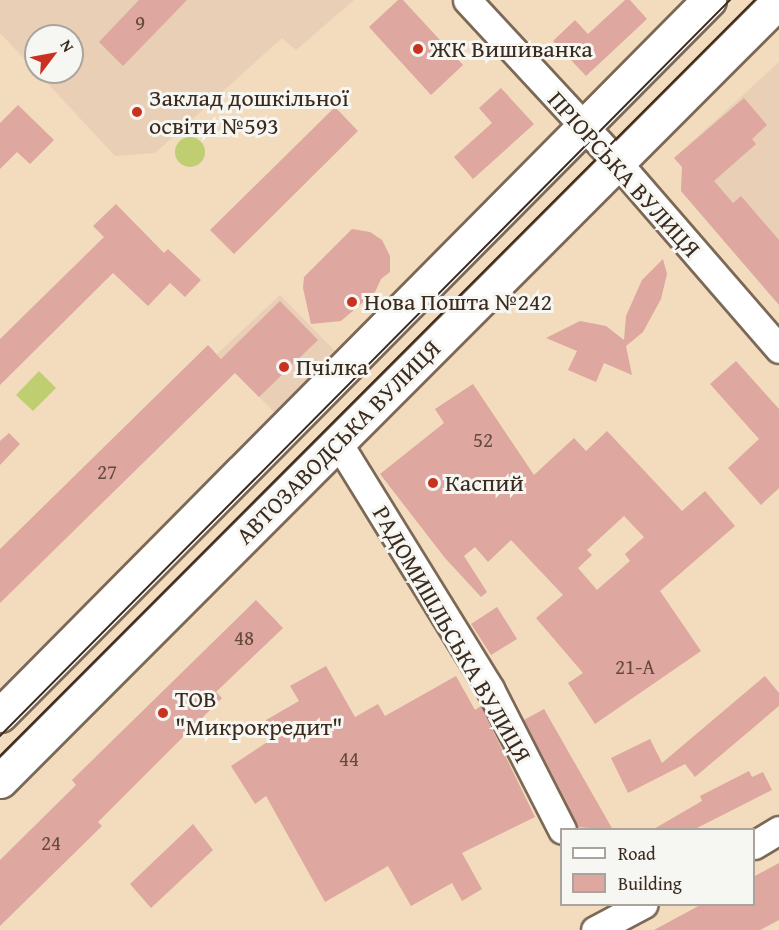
<!DOCTYPE html>
<html>
<head>
<meta charset="utf-8">
<style>
	body { margin:0 }
	#map { position:relative; width:779px; height:930px; overflow:hidden; background:#f2dcbd; font-family:"Gentium Book Plus",serif }
	div>[style] { position:absolute }
	.built>* { inset:0; background:#e9cfb6 }
	.green>* { inset:0; background:#bece71 }
	.round { border-radius:50% }
	.building>* { inset:0; background:#dea79f }
	.roads { filter:drop-shadow(2px 0 #7b6856) drop-shadow(-2px 0 #7b6856) drop-shadow(0 2px #7b6856) drop-shadow(0 -2px #7b6856) }
	.minor>* { height:27px; margin:-13.5px; padding:0 13.5px; transform-origin:13.5px; border-radius:13.5px; background:#fff }
	.major>* { height:33px; margin:-16.5px; padding:0 16.5px; transform-origin:16.5px; border-radius:16.5px; background:#fff }
	.tram>* { height:1.5px; margin:-0.75px; padding:0 0.75px; transform-origin:0.75px; border-radius:0.75px; background:#3b2a1e }
	.dots>* { width:16px; height:16px; translate:-50% -50%; box-sizing:border-box; border:3px solid #f6f6f2; border-radius:50% }
	span { translate:-50% -50%; white-space:nowrap; text-align:center; line-height:1.15; -webkit-text-stroke:6px #f6f6f2; paint-order:stroke }
	.number-label { font-size:21px; color:#64493e }
	.number-label span { -webkit-text-stroke-width:0 }
	.poi-label { font-size:24px; color:#3b2a1e }
	.left { translate:0 -50%; text-align:left }
	.street-label { font-size:24px; color:#3b2a1e }
	.legend { position:absolute; left:560px; top:828px; width:195px; height:78px; box-sizing:border-box; background:#f6f6f2; border:2px solid #aba49d; margin:0; padding:8px 10px; list-style:none; font-size:18px; color:#3b2a1e }
	.legend li { display:flex; align-items:center; gap:12px; height:30px }
	.legend b { width:30px; border:2px solid #aba49d }
	.north { position:absolute; left:24px; top:24px; width:60px; height:60px; box-sizing:border-box; background:#f6f6f2; border:2px solid #aba49d; border-radius:50%; rotate:58deg; font-size:16px; font-weight:700; line-height:24px; text-align:center; color:#3b2a1e }
	.north::after { content:''; display:block; margin:auto; width:21px; height:27px; background:#c8321e; clip-path:polygon(50% 0,100% 100%,50% 72%,0 100%) }
</style>
</head>
<body>
<div id="map">
	<div class="built">
		<div style="clip-path:polygon(0 0,354px 0,296px 50px,282px 38px,155px 153px,115px 156px,37px 72px,72px 72px,72px 36px,36px 36px,36px 71px,0 33px)"></div>
		<div style="clip-path:polygon(779px 62px,779px 305px,681px 191px,682px 167px,674px 158px)"></div>
		<div style="clip-path:polygon(280px 295px,337px 353px,275px 413px,217px 354px)"></div>
	</div>
	<div class="green">
		<div class="round" style="left:175px;top:137px;width:30px;height:30px"></div>
		<div style="clip-path:polygon(39px 371px,56px 388px,33px 411px,16px 395px)"></div>
	</div>
	<div class="building">
		<div style="clip-path:polygon(139px 0,187px 0,123px 66px,99px 42px)"></div>
		<div style="clip-path:polygon(398px 0,403px 0,463px 65px,431px 95px,369px 27px)"></div>
		<div style="clip-path:polygon(625px 0,630px 0,647px 19px,586px 76px,553px 41px,575px 20px,588px 34px)"></div>
		<div style="clip-path:polygon(501px 88px,534px 124px,473px 179px,454px 157px,492px 123px,479px 108px)"></div>
		<div style="clip-path:polygon(744px 98px,767px 125px,752px 139px,756px 144px,714px 181px,733px 203px,741px 196px,779px 240px,779px 305px,681px 191px,682px 167px,674px 158px)"></div>
		<div style="clip-path:polygon(18px 105px,54px 140px,30px 164px,17px 152px,0 169px,0 123px)"></div>
		<div style="clip-path:polygon(335px 107px,358px 131px,234px 254px,210px 230px)"></div>
		<div style="clip-path:polygon(116px 204px,164px 253px,168px 249px,201px 280px,185px 297px,170px 283px,148px 306px,113px 273px,0 385px,0 339px,104px 237px,93px 226px)"></div>
		<div style="clip-path:polygon(352px 229px,370px 232px,382px 240px,390px 256px,390px 272px,381px 279px,375px 292px,341px 321px,311px 324px,303px 288px,304px 277px)"></div>
		<div style="clip-path:polygon(663px 259px,667px 274px,661px 299px,643px 332px,626px 346px,632px 375px,604px 363px,596px 382px,568px 370px,577px 351px,546px 338px,580px 321px,606px 326px,624px 340px,626px 316px,642px 280px)"></div>
		<div style="clip-path:polygon(280px 301px,318px 340px,259px 397px,235px 373px,0 603px,0 549px,208px 345px,221px 359px)"></div>
		<div style="clip-path:polygon(736px 361px,779px 409px,779px 488px,761px 505px,728px 468px,759px 439px,710px 384px)"></div>
		<div style="clip-path:polygon(evenodd,473px 384px,534px 475px,574px 438px,586px 451px,607px 431px,682px 511px,705px 491px,735px 526px,660px 591px,701px 651px,595px 724px,568px 683px,583px 673px,536px 618px,563px 595px,511px 540px,488px 562px,475px 547px,464px 556px,487px 592px,481px 597px,445px 558px,380px 474px,444px 423px,435px 409px,473px 384px,624px 516px,644px 537px,625px 554px,630px 561px,597px 590px,578px 568px,592px 555px,587px 550px,624px 516px)"></div>
		<div style="clip-path:polygon(9px 433px,20px 444px,0 465px,0 441px)"></div>
		<div style="clip-path:polygon(256px 600px,283px 628px,216px 692px,222px 698px,98px 822px,102px 826px,0 926px,0 860px,76px 785px,72px 780px)"></div>
		<div style="clip-path:polygon(497px 607px,517px 639px,491px 655px,471px 624px)"></div>
		<div style="clip-path:polygon(326px 666px,355px 717px,378px 704px,385px 716px,456px 676px,475px 710px,481px 706px,535px 817px,462px 853px,482px 889px,462px 901px,452px 883px,411px 906px,388px 866px,325px 902px,266px 796px,255px 804px,231px 766px,275px 737px,266px 720px,299px 701px,290px 686px)"></div>
		<div style="clip-path:polygon(765px 676px,779px 693px,779px 706px,695px 777px,685px 764px,628px 793px,611px 758px,650px 739px,662px 763px)"></div>
		<div style="clip-path:polygon(544px 709px,613px 830px,577px 827px,524px 720px)"></div>
		<div style="clip-path:polygon(749px 771px,752px 777px,763px 772px,772px 790px,693px 830px,652px 830px,702px 801px,700px 796px)"></div>
		<div style="clip-path:polygon(193px 824px,213px 850px,151px 908px,130px 884px)"></div>
		<div style="clip-path:polygon(779px 863px,779px 920px,760px 930px,654px 930px,702px 904px,753px 904px,753px 877px)"></div>
	</div>
	<div class="roads">
		<div class="minor">
			<div style="left:467px;top:0;width:222px;rotate:47.2deg"></div>
			<div style="left:618px;top:163px;width:246px;rotate:49.1deg"></div>
			<div style="left:337px;top:441px;width:291px;rotate:58.3deg"></div>
			<div style="left:490px;top:689px;width:158px;rotate:62.9deg"></div>
			<div style="left:754px;top:845px;width:29px;rotate:-31deg"></div>
			<div style="left:595px;top:930px;width:55px;rotate:-28deg"></div>
		</div>
		<div class="major">
			<div style="left:0;top:715px;width:1007px;rotate:-45.24deg"></div>
			<div style="left:0;top:781px;width:1102px;rotate:-45.04deg"></div>
		</div>
	</div>
	<div class="tram">
		<div style="left:0;top:736px;width:1037px;rotate:-45.23deg"></div>
		<div style="left:0;top:756px;width:1068px;rotate:-45.04deg"></div>
	</div>
	<div class="dots">
		<div style="left:418px;top:49px;background:#c8321e"></div>
		<div style="left:137px;top:112px;background:#c8321e"></div>
		<div style="left:352px;top:302px;background:#c8321e"></div>
		<div style="left:284px;top:367px;background:#c8321e"></div>
		<div style="left:433px;top:483px;background:#c8321e"></div>
		<div style="left:163px;top:713px;background:#c8321e"></div>
	</div>
	<div class="number-label">
		<span style="left:140px;top:23px">9</span>
		<span style="left:483px;top:440px">52</span>
		<span style="left:107px;top:472px">27</span>
		<span style="left:244px;top:638px">48</span>
		<span style="left:635px;top:667px">21-А</span>
		<span style="left:349px;top:759px">44</span>
		<span style="left:51px;top:843px">24</span>
	</div>
	<div class="poi-label">
		<span class="left" style="left:430px;top:49px">ЖК Вишиванка</span>
		<span class="left" style="left:149px;top:112px">Заклад дошкільної<br>освіти №593</span>
		<span class="left" style="left:364px;top:302px">Нова Пошта №242</span>
		<span class="left" style="left:296px;top:367px">Пчілка</span>
		<span class="left" style="left:445px;top:483px">Каспий</span>
		<span class="left" style="left:175px;top:713px">ТОВ<br>"Микрокредит"</span>
	</div>
	<div class="street-label">
		<span style="left:624px;top:174px;rotate:48deg">ПРІОРСЬКА ВУЛИЦЯ</span>
		<span style="left:338px;top:442px;rotate:-45deg">АВТОЗАВОДСЬКА ВУЛИЦЯ</span>
		<span style="left:452px;top:634px;rotate:60deg">РАДОМИШЛЬСЬКА ВУЛИЦЯ</span>
	</div>
	<ul class="legend">
	<li><b style="height:8px;background:#fff"></b>Road</li>
	<li><b style="height:16px;background:#dea79f"></b>Building</li>
	</ul>
	<div class="north">N</div>
</div>
</body>
</html>
